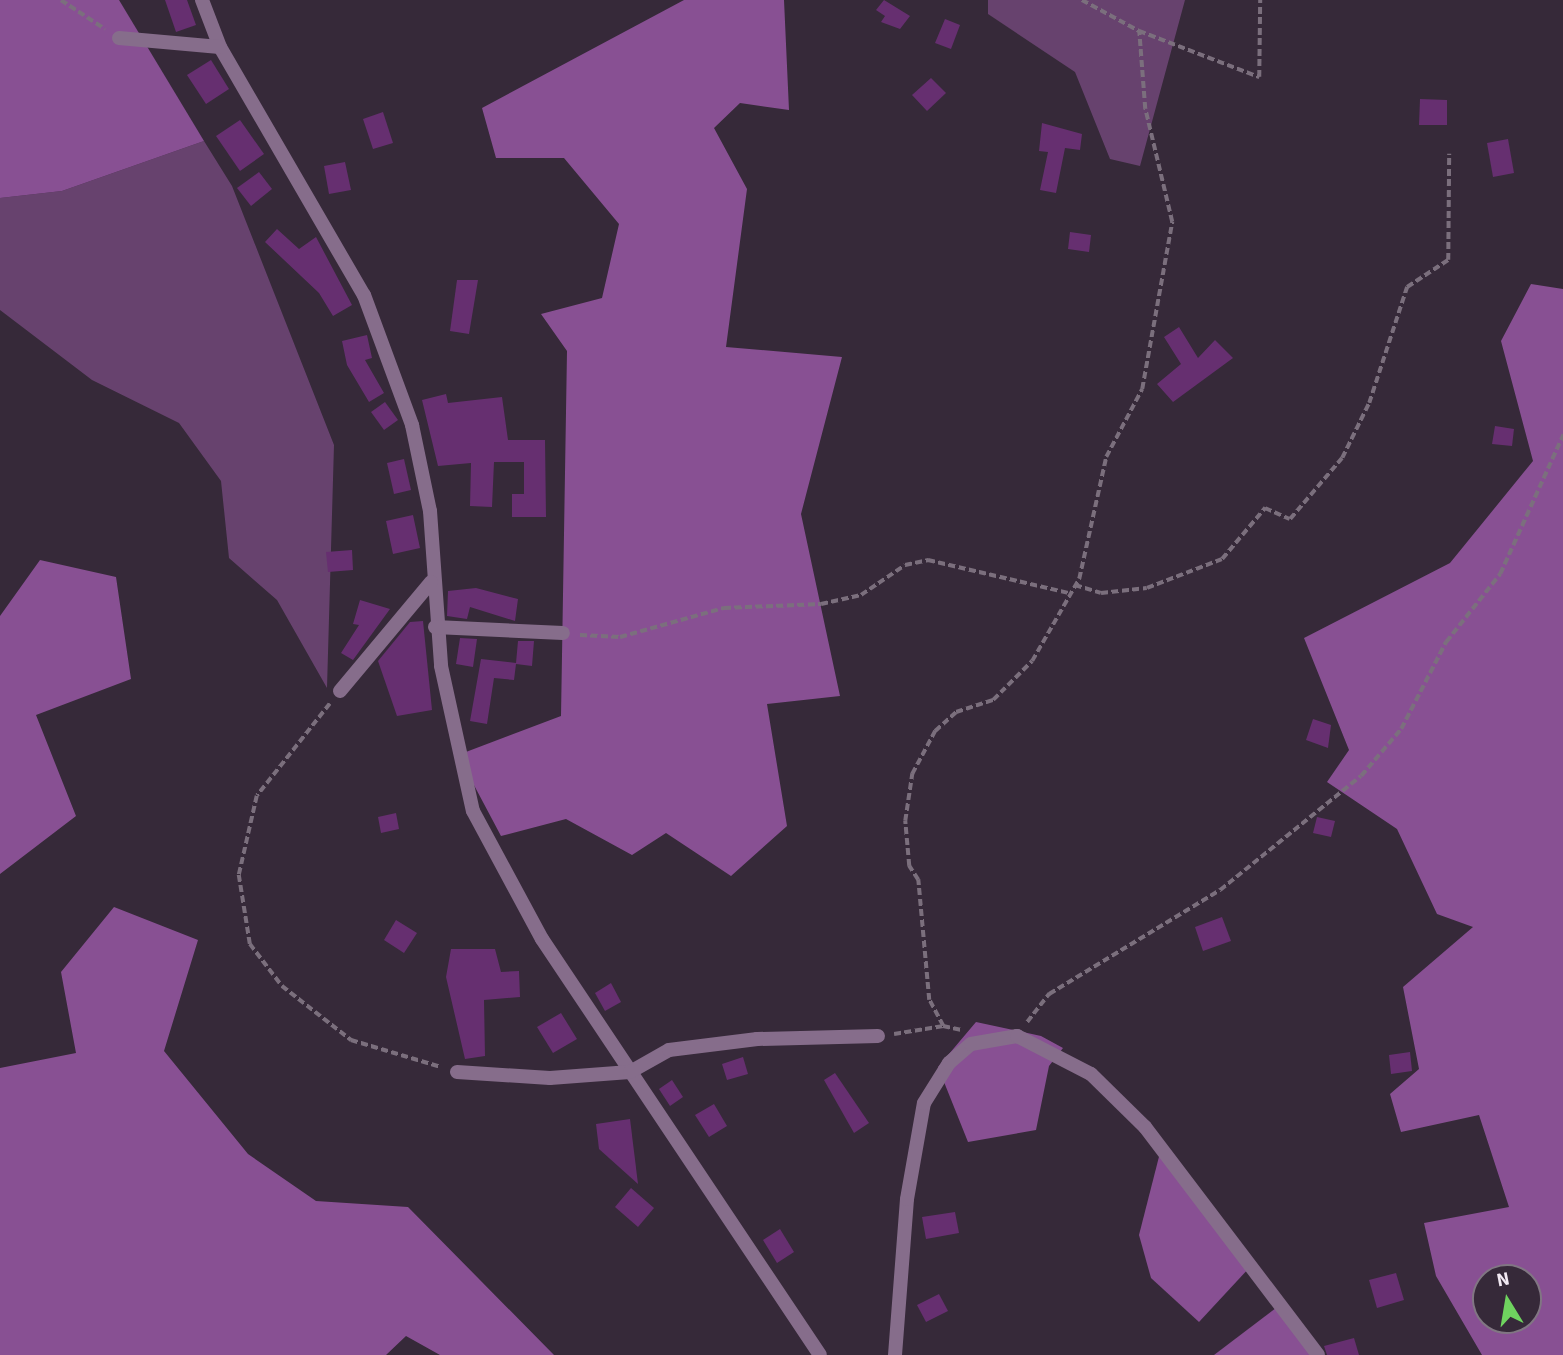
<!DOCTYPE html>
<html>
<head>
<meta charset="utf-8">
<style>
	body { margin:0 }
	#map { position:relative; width:1563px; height:1355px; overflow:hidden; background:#362939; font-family:"Source Sans 3",sans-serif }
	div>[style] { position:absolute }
	.green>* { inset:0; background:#67426e }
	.forest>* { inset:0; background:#885093 }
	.building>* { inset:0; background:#662f70 }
	.path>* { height:3.5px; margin-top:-1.75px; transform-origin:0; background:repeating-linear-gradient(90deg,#7b6f7d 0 7px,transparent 0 10.5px) }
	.minor>* { height:14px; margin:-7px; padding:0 7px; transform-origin:7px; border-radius:7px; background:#866d8b }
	span { translate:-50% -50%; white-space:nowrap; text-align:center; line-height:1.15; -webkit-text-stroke:5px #362939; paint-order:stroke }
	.north { position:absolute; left:1472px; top:1264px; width:70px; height:70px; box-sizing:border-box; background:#362939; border:2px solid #817683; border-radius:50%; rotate:349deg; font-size:19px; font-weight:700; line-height:28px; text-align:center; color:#f2e9f3 }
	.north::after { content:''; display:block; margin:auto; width:24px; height:32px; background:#6fd35f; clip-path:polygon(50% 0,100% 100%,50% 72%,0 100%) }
</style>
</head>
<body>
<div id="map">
	<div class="green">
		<div style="clip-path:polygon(988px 0,1185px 0,1140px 166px,1110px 159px,1075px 72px,988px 14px)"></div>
		<div style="clip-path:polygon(204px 141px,232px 186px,334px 445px,327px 688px,277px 600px,229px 558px,221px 481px,179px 423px,92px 380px,0 310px,0 198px,62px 191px)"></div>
	</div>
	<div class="forest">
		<div style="clip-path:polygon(0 0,119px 0,204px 141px,62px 191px,0 198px)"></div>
		<div style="clip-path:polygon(684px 0,784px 0,789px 110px,740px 103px,714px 128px,747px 189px,726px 347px,842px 357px,801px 514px,840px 696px,767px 704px,787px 826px,731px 876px,666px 833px,632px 855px,566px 819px,501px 836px,458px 755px,561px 716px,567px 351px,541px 314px,602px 298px,619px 224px,564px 158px,496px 158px,482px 108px)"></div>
		<div style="clip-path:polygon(evenodd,1531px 284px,1563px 289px,1563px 1355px,1482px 1355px,1436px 1276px,1424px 1223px,1509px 1207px,1479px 1115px,1401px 1132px,1390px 1094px,1419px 1069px,1403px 987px,1473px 927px,1437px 914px,1397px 829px,1327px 782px,1349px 750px,1304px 638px,1450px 563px,1533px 461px,1501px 341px,1531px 284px,1486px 1278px,1528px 1278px,1528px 1320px,1486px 1320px,1486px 1278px)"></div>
		<div style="clip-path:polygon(40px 560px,116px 577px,131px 679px,36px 715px,76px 816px,0 874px,0 616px)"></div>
		<div style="clip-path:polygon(114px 907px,198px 940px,164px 1051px,248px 1154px,316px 1201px,408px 1207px,554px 1355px,440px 1355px,406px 1336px,386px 1355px,0 1355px,0 1068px,76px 1053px,61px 972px)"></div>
		<div style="clip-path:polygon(976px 1022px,1041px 1036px,1063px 1048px,1049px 1066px,1036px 1130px,968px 1142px,938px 1067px)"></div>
		<div style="clip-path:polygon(1163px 1141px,1250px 1267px,1199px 1322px,1151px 1278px,1139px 1235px)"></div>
		<div style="clip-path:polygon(1280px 1305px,1318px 1355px,1214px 1355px)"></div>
	</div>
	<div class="building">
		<div style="clip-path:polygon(165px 0,187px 0,196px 25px,176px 32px)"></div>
		<div style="clip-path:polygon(884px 0,910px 16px,900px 29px,881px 22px,885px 16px,876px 10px)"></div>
		<div style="clip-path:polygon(945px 19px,960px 25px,951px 49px,935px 43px)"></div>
		<div style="clip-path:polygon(211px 60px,229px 89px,206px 104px,187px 75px)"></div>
		<div style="clip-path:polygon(931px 78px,946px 93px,927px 111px,912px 95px)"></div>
		<div style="clip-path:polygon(1420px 99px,1447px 100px,1447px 125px,1419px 125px)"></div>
		<div style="clip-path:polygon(383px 112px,393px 143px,373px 149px,363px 119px)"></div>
		<div style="clip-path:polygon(240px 120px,264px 154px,240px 171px,216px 136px)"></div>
		<div style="clip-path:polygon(1042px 123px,1082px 134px,1080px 150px,1065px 148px,1056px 193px,1040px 190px,1048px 152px,1039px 151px)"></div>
		<div style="clip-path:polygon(1508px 139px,1514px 173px,1493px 177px,1487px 143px)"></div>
		<div style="clip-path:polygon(345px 162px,351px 190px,329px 194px,324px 166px)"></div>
		<div style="clip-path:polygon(259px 172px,272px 189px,251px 206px,237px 188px)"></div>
		<div style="clip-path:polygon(277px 229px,299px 249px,316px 237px,352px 305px,333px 316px,319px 293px,265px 242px)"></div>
		<div style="clip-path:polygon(1070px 232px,1091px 235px,1089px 252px,1068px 249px)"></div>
		<div style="clip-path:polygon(457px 280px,478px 280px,469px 334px,450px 331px)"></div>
		<div style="clip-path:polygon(1179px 327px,1198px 358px,1215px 340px,1233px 358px,1173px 402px,1157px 384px,1181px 364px,1164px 337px)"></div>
		<div style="clip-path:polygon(367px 335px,372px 358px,365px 360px,384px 393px,369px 402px,347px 365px,342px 341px)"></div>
		<div style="clip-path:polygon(446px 394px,448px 403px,502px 397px,508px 440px,545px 440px,546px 517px,512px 517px,512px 494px,524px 494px,524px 462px,494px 462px,492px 507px,470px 506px,471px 463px,438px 466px,422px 400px)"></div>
		<div style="clip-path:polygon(385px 402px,398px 420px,384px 430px,371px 412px)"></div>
		<div style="clip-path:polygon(1495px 426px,1514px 429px,1512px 446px,1492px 444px)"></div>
		<div style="clip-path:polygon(404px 459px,411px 490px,394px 494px,387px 463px)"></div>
		<div style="clip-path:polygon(413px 515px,420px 548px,393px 554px,386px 521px)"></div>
		<div style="clip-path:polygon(352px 550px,353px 570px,328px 572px,326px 552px)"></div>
		<div style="clip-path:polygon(476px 588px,518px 599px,515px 621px,470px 607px,467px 619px,447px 616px,448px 591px)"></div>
		<div style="clip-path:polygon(360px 600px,390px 609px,353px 660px,341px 653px,359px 625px,353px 624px)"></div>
		<div style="clip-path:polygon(423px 621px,432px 710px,397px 716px,378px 661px,410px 622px)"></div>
		<div style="clip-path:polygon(460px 638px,477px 639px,473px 667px,456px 664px)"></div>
		<div style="clip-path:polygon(518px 641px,534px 641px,532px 666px,516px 664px,514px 680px,494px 678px,487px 724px,470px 721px,481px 659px,516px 663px)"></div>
		<div style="clip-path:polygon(1313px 719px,1331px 725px,1328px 748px,1306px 740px)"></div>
		<div style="clip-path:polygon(396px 813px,399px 829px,381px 833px,378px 817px)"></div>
		<div style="clip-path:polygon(1317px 817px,1335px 821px,1331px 837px,1313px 833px)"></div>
		<div style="clip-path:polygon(1222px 917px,1231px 941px,1203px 951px,1195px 927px)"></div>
		<div style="clip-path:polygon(396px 920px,417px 933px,404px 953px,384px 940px)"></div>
		<div style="clip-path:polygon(451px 949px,495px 949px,501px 972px,519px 971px,520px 997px,484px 1000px,485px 1056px,465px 1059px,446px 977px)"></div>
		<div style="clip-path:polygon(611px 983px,621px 1002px,605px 1011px,595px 993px)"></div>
		<div style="clip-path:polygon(561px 1013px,577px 1039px,553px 1053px,537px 1027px)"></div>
		<div style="clip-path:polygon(1410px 1052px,1412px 1071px,1391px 1074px,1389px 1055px)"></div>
		<div style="clip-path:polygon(743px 1057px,748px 1074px,727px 1080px,722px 1064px)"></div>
		<div style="clip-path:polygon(835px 1073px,869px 1123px,854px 1133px,824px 1080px)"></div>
		<div style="clip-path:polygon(672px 1080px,683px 1097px,670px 1106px,659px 1089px)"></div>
		<div style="clip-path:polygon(714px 1104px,727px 1126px,709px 1137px,695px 1115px)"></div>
		<div style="clip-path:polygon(630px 1119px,638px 1184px,599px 1149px,596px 1124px)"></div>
		<div style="clip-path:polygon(631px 1188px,654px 1208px,638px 1227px,615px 1207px)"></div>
		<div style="clip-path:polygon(955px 1212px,959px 1233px,926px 1239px,922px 1217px)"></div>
		<div style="clip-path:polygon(780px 1229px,794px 1252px,777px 1263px,763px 1240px)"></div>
		<div style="clip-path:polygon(1396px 1273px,1404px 1300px,1377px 1308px,1369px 1280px)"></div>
		<div style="clip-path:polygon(939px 1294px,948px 1311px,926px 1322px,917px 1305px)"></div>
		<div style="clip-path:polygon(1354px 1338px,1359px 1355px,1327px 1355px,1324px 1346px)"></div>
	</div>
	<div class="path">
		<div style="left:61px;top:0;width:53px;rotate:33.4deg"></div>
		<div style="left:1082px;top:0;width:65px;rotate:28.5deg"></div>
		<div style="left:1075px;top:585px;width:27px;rotate:17deg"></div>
		<div style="left:1101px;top:593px;width:46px;rotate:-6.2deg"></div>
		<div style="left:1147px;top:588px;width:80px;rotate:-21.1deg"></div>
		<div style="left:1222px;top:559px;width:67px;rotate:-49.9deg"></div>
		<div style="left:1265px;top:508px;width:27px;rotate:24deg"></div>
		<div style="left:1290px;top:519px;width:80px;rotate:-49.6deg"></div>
		<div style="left:1342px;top:458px;width:61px;rotate:-63.9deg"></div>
		<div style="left:1369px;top:403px;width:122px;rotate:-71.9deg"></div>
		<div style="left:1407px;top:287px;width:49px;rotate:-33.4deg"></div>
		<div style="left:1448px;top:260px;width:106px;rotate:-89.5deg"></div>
		<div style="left:580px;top:635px;width:40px;rotate:2.9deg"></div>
		<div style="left:620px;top:637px;width:108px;rotate:-15.6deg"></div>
		<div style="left:724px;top:608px;width:97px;rotate:-2.4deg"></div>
		<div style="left:821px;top:604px;width:41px;rotate:-12.7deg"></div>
		<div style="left:861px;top:595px;width:53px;rotate:-34.3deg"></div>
		<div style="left:905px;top:565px;width:24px;rotate:-12deg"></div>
		<div style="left:928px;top:560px;width:145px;rotate:13.2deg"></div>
		<div style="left:330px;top:704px;width:117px;rotate:128.4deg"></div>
		<div style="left:257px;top:796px;width:81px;rotate:102.8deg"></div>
		<div style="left:239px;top:875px;width:70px;rotate:80.9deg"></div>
		<div style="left:250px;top:944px;width:53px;rotate:52.7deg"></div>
		<div style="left:282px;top:986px;width:88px;rotate:38deg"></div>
		<div style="left:351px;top:1040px;width:94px;rotate:16.7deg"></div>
		<div style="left:1027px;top:1022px;width:36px;rotate:-52deg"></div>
		<div style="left:1049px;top:994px;width:200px;rotate:-31.3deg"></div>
		<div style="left:1220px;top:890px;width:181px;rotate:-39deg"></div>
		<div style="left:1361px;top:776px;width:62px;rotate:-49.6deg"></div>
		<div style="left:1401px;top:729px;width:98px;rotate:-62.7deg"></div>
		<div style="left:1446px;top:642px;width:87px;rotate:-51.5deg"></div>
		<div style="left:1500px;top:574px;width:153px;rotate:-65.6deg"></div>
		<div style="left:943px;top:1026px;width:30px;rotate:-118deg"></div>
		<div style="left:929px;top:1000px;width:121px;rotate:-95.2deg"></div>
		<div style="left:918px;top:880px;width:17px;rotate:-123deg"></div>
		<div style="left:909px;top:866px;width:45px;rotate:-95.1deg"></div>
		<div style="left:905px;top:821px;width:48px;rotate:-81.5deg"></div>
		<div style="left:912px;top:774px;width:49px;rotate:-61.9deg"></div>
		<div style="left:935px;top:731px;width:28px;rotate:-42deg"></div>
		<div style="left:956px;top:712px;width:39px;rotate:-18deg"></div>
		<div style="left:993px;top:700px;width:55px;rotate:-45deg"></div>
		<div style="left:1032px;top:661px;width:95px;rotate:-60.2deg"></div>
		<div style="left:1079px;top:579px;width:125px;rotate:-77.5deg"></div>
		<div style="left:1106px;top:457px;width:77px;rotate:-62.1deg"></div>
		<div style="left:1142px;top:389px;width:170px;rotate:-79.8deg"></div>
		<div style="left:1172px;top:222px;width:116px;rotate:-103.4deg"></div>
		<div style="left:1145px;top:109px;width:78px;rotate:-94.4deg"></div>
		<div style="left:1139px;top:31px;width:129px;rotate:21deg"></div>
		<div style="left:1259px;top:77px;width:77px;rotate:-89.3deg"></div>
		<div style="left:894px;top:1034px;width:50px;rotate:-9.3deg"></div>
		<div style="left:943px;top:1026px;width:19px;rotate:12deg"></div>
	</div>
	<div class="minor">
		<div style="left:202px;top:0;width:50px;rotate:69deg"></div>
		<div style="left:220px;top:47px;width:287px;rotate:59.9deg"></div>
		<div style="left:364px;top:295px;width:139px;rotate:69.7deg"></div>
		<div style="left:412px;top:425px;width:88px;rotate:78.2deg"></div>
		<div style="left:430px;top:511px;width:155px;rotate:85.9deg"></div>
		<div style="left:441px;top:666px;width:148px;rotate:77.6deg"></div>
		<div style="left:473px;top:811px;width:145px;rotate:61.7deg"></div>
		<div style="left:542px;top:939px;width:500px;rotate:56.25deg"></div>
		<div style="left:119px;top:38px;width:101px;rotate:5.1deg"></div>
		<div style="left:435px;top:627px;width:128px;rotate:2.7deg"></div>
		<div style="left:340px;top:691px;width:142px;rotate:-50.1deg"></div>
		<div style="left:457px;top:1072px;width:93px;rotate:3.7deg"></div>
		<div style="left:550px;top:1078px;width:80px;rotate:-4.3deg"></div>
		<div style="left:630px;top:1072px;width:45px;rotate:-29.4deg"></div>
		<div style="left:669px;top:1050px;width:89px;rotate:-7.1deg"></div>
		<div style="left:757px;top:1039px;width:121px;rotate:-1.4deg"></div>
		<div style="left:895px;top:1355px;width:156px;rotate:-85.6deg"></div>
		<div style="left:907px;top:1199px;width:97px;rotate:-80deg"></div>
		<div style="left:924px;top:1103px;width:47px;rotate:-58deg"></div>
		<div style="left:949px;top:1063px;width:29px;rotate:-41deg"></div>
		<div style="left:971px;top:1044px;width:47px;rotate:-9.9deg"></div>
		<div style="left:1017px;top:1036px;width:83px;rotate:27.2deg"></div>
		<div style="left:1091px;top:1074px;width:76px;rotate:44.5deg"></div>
		<div style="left:1145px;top:1127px;width:286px;rotate:52.8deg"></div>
	</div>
	<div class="north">N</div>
</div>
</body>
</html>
